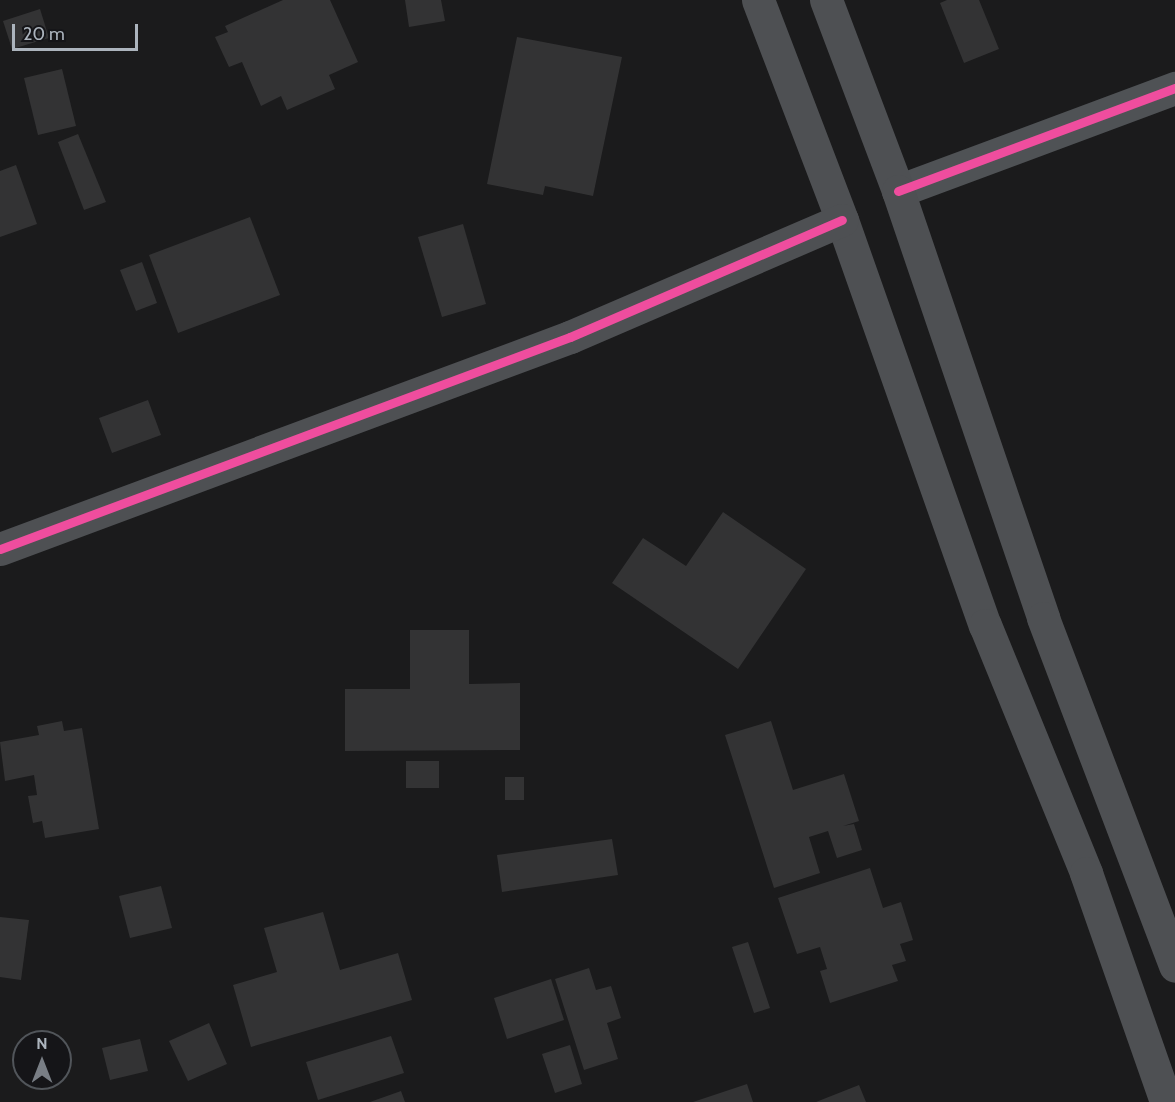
<!DOCTYPE html>
<html>
<head>
<meta charset="utf-8">
<style>
	body { margin:0 }
	#map { position:relative; width:1175px; height:1102px; overflow:hidden; background:#1b1b1c; font-family:Cabin,sans-serif }
	div>[style] { position:absolute }
	.building>* { inset:0; background:#333334 }
	.street>* { height:33px; margin:-16.5px; padding:0 16.5px; transform-origin:16.5px; border-radius:16.5px; background:#4f5255 }
	.secondary>* { height:33px; margin:-16.5px; padding:0 16.5px; transform-origin:16.5px; border-radius:16.5px; background:#4e5053 }
	.cycleway>* { height:9px; margin:-4.5px; padding:0 4.5px; transform-origin:4.5px; border-radius:4.5px; background:#ef4d9e }
	span { translate:-50% -50%; white-space:nowrap; text-align:center; line-height:1.15; -webkit-text-stroke:6px #151518; paint-order:stroke }
	.north { position:absolute; left:12px; top:1030px; width:60px; height:60px; box-sizing:border-box; background:#151518; border:2px solid #51555a; border-radius:50%; rotate:0deg; font-size:16px; font-weight:700; line-height:24px; text-align:center; color:#acb4bd }
	.north::after { content:''; display:block; margin:auto; width:21px; height:27px; background:#797e85; clip-path:polygon(50% 0,100% 100%,50% 72%,0 100%) }
	.scale { position:absolute; left:12px; top:24px; width:126px; height:27px; box-sizing:border-box; border:3px solid #acb4bd; border-top:0; padding-left:8px; font-size:18px; line-height:21px; white-space:nowrap; color:#acb4bd; -webkit-text-stroke:4px #151518; paint-order:stroke }
</style>
</head>
<body>
<div id="map">
	<div class="building">
		<div style="clip-path:polygon(283px 0,330px 0,358px 62px,329px 75px,335px 89px,287px 110px,281px 96px,261px 106px,242px 62px,229px 67px,215px 37px,228px 32px,225px 26px)"></div>
		<div style="clip-path:polygon(405px 0,441px 0,445px 21px,409px 27px)"></div>
		<div style="clip-path:polygon(947px 0,979px 0,999px 49px,964px 63px,940px 3px)"></div>
		<div style="clip-path:polygon(40px 9px,49px 38px,12px 49px,3px 21px)"></div>
		<div style="clip-path:polygon(517px 37px,622px 57px,593px 196px,545px 186px,543px 195px,487px 184px)"></div>
		<div style="clip-path:polygon(62px 69px,76px 126px,38px 135px,24px 78px)"></div>
		<div style="clip-path:polygon(78px 134px,106px 202px,84px 210px,58px 142px)"></div>
		<div style="clip-path:polygon(16px 165px,37px 224px,0 237px,0 171px)"></div>
		<div style="clip-path:polygon(250px 217px,280px 295px,178px 333px,149px 255px)"></div>
		<div style="clip-path:polygon(463px 224px,486px 304px,442px 317px,418px 237px)"></div>
		<div style="clip-path:polygon(142px 262px,157px 303px,136px 311px,120px 270px)"></div>
		<div style="clip-path:polygon(148px 400px,161px 435px,112px 453px,99px 418px)"></div>
		<div style="clip-path:polygon(723px 512px,806px 569px,738px 669px,612px 583px,643px 538px,686px 566px)"></div>
		<div style="clip-path:polygon(410px 630px,469px 630px,469px 684px,520px 683px,520px 750px,345px 751px,345px 689px,410px 689px)"></div>
		<div style="clip-path:polygon(62px 721px,64px 731px,82px 728px,99px 829px,45px 838px,42px 821px,33px 823px,28px 796px,37px 795px,34px 775px,5px 781px,0 742px,39px 735px,37px 726px)"></div>
		<div style="clip-path:polygon(771px 721px,793px 790px,844px 774px,859px 821px,843px 826px,854px 824px,862px 850px,837px 858px,828px 831px,809px 837px,820px 873px,774px 888px,725px 735px)"></div>
		<div style="clip-path:polygon(406px 761px,439px 761px,439px 788px,406px 788px)"></div>
		<div style="clip-path:polygon(505px 777px,524px 777px,524px 800px,505px 800px)"></div>
		<div style="clip-path:polygon(612px 839px,618px 875px,502px 892px,497px 855px)"></div>
		<div style="clip-path:polygon(870px 868px,883px 908px,901px 902px,913px 940px,900px 944px,906px 961px,892px 965px,898px 981px,830px 1003px,820px 971px,827px 969px,820px 947px,797px 954px,778px 898px)"></div>
		<div style="clip-path:polygon(161px 886px,172px 928px,130px 938px,119px 896px)"></div>
		<div style="clip-path:polygon(323px 912px,340px 970px,398px 953px,412px 1000px,251px 1047px,233px 985px,277px 972px,264px 928px)"></div>
		<div style="clip-path:polygon(0 917px,29px 920px,21px 980px,0 977px)"></div>
		<div style="clip-path:polygon(748px 942px,770px 1008px,754px 1013px,732px 947px)"></div>
		<div style="clip-path:polygon(589px 968px,596px 990px,611px 986px,621px 1018px,607px 1023px,618px 1059px,584px 1070px,555px 979px)"></div>
		<div style="clip-path:polygon(551px 979px,564px 1020px,507px 1039px,494px 998px)"></div>
		<div style="clip-path:polygon(209px 1023px,227px 1064px,188px 1081px,169px 1041px)"></div>
		<div style="clip-path:polygon(391px 1036px,404px 1073px,318px 1100px,306px 1062px)"></div>
		<div style="clip-path:polygon(140px 1039px,148px 1071px,110px 1080px,102px 1048px)"></div>
		<div style="clip-path:polygon(570px 1045px,582px 1084px,555px 1093px,542px 1054px)"></div>
		<div style="clip-path:polygon(747px 1084px,753px 1102px,693px 1102px)"></div>
		<div style="clip-path:polygon(859px 1085px,866px 1102px,816px 1102px)"></div>
		<div style="clip-path:polygon(401px 1091px,405px 1102px,370px 1102px)"></div>
	</div>
	<div class="street">
		<div style="left:898px;top:191px;width:296px;rotate:-20.4deg"></div>
	</div>
	<div class="secondary">
		<div style="left:758px;top:0;width:235px;rotate:69.1deg"></div>
		<div style="left:842px;top:220px;width:430px;rotate:70.6deg"></div>
		<div style="left:985px;top:625px;width:268px;rotate:67.8deg"></div>
		<div style="left:1086px;top:873px;width:243px;rotate:70.7deg"></div>
		<div style="left:826px;top:0;width:204px;rotate:69.3deg"></div>
		<div style="left:898px;top:191px;width:451px;rotate:71.2deg"></div>
		<div style="left:1043px;top:618px;width:372px;rotate:69.2deg"></div>
		<div style="left:0;top:549px;width:608px;rotate:-20.4deg"></div>
		<div style="left:570px;top:337px;width:296px;rotate:-23.3deg"></div>
	</div>
	<div class="cycleway">
		<div style="left:898px;top:191px;width:296px;rotate:-20.4deg"></div>
		<div style="left:0;top:549px;width:608px;rotate:-20.4deg"></div>
		<div style="left:570px;top:337px;width:296px;rotate:-23.3deg"></div>
	</div>
	<div class="north">N</div>
	<div class="scale">20 m</div>
</div>
</body>
</html>
